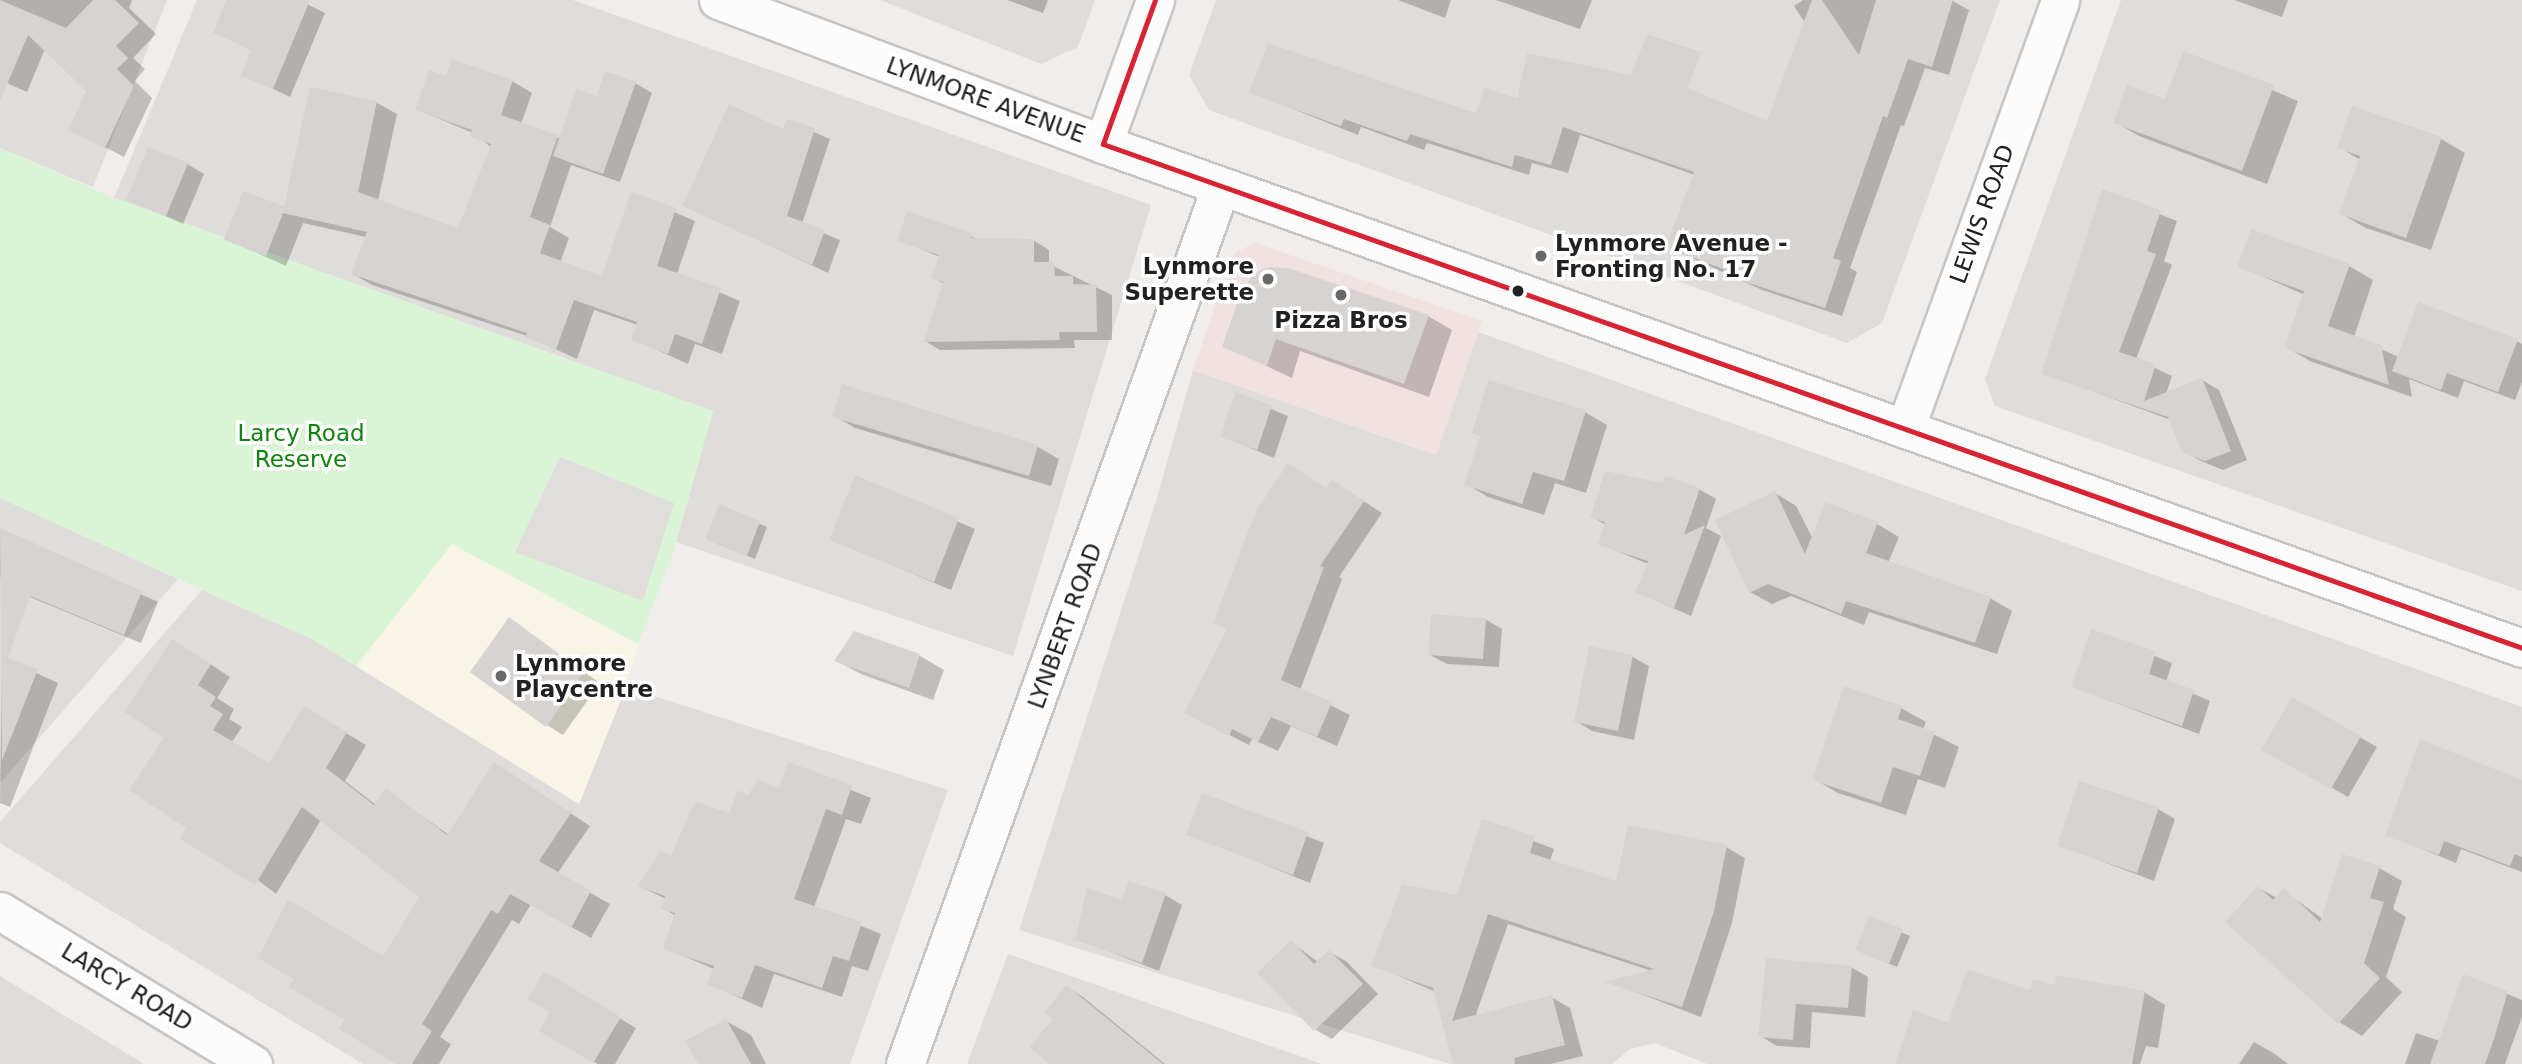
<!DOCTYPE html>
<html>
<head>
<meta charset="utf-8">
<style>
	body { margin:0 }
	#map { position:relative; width:2522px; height:1064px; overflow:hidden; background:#f0edea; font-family:"DejaVu Sans",sans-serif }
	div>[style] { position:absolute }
	.residential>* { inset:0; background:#dfdddb }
	.commercial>* { inset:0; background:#f1e1e1 }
	.education>* { inset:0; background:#f8f5e7 }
	.park>* { inset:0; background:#daf5d6 }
	.parking>* { inset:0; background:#e0dedd }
	.shadow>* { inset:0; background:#0003 }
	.building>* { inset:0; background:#d7d3d1 }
	.roads { filter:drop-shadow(2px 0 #c7c5c4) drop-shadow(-2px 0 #c7c5c4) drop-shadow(0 2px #c7c5c4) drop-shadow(0 -2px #c7c5c4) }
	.minor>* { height:37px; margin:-18.5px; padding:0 18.5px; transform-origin:18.5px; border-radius:18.5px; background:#fdfcfc }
	.bus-1>* { height:5px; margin:-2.5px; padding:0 2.5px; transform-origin:2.5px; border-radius:2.5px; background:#d82332 }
	.dots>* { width:19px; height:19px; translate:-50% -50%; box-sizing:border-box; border:4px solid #fff; border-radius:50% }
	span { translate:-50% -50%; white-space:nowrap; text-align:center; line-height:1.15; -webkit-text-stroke:7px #fff; paint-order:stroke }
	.street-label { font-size:23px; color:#212121 }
	.poi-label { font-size:23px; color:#212121; font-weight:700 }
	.left { translate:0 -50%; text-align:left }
	.right { translate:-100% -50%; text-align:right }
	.park-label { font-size:23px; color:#0e840a }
</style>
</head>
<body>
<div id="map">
	<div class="residential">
		<div style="clip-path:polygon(0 0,167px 0,93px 187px,0 148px)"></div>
		<div style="clip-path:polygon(197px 0,573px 0,1151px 205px,1013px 656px,676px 542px,713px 411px,114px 198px)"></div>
		<div style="clip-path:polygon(880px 0,1095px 0,1078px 47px,1041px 64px)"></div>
		<div style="clip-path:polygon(1216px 0,2000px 0,1882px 323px,1847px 343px,1209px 110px,1189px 75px)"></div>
		<div style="clip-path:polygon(2121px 0,2522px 0,2522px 591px,1995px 406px,1985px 379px)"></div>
		<div style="clip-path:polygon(1478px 332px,2522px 707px,2522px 1064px,1707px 1064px,1655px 1043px,1630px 1049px,1612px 1064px,1450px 1064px,1019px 930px,1157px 498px,1193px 370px,1436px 455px)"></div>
		<div style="clip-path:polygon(0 498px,178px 579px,0 783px)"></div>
		<div style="clip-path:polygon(202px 590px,312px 639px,579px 804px,626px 687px,948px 790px,850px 1064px,363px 1064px,0 843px,0 822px)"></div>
		<div style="clip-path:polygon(1008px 954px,1322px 1064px,967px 1064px)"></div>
		<div style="clip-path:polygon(0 976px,144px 1064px,0 1064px)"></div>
	</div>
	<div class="commercial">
		<div style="clip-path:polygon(1255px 243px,1482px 321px,1436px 455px,1193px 370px,1234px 253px)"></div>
	</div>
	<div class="education">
		<div style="clip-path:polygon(452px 544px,638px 644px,626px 687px,579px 804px,356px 666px)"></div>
	</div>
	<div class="park">
		<div style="clip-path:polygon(0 148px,114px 198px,713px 411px,673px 553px,638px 644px,452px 544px,356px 666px,312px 639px,0 498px)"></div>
	</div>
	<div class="parking">
		<div style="clip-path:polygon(560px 457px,674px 503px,643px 601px,515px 552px)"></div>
	</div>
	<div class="shadow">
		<div style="clip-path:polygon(0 0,132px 0,129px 8px,156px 34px,133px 58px,145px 69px,135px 81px,152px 98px,124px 157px,70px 129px,88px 91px,45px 49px,27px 92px,0 80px)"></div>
		<div style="clip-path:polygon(228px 0,299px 0,325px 13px,290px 97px,244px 75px,254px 51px,215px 32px)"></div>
		<div style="clip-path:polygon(1007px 0,1048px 0,1043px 13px)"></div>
		<div style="clip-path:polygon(1398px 0,1451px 0,1445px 18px)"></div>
		<div style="clip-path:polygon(1496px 0,1592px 0,1580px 29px)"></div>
		<div style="clip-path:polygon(1803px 0,1951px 0,1969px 10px,1949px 75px,1925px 68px,1904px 126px,1901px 125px,1850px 268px,1857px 272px,1842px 316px,1762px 290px,1668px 247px,1695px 175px,1580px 135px,1568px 173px,1532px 163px,1529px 175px,1427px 143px,1424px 150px,1361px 127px,1358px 135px,1251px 92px,1477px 116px,1518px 100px,1768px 124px,1805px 23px,1794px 6px)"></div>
		<div style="clip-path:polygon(2234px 0,2288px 0,2282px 17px)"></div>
		<div style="clip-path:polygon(2184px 53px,2298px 101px,2267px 184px,2139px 136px,2115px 122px,2166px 102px)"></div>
		<div style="clip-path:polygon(447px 78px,512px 81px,532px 93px,521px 124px,561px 139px,598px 98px,635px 83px,652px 93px,620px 182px,571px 165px,550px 227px,569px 238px,560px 263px,603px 279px,632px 194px,695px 221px,677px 274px,740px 301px,722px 354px,695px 344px,688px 364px,633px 339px,638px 325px,594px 310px,577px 359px,527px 336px,372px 285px,353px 274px,366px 237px,303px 223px,286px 266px,226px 239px,285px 209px,311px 89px,377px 103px,397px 114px,378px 201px,459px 231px,491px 147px,473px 133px,418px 110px)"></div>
		<div style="clip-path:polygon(788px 121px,830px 139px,802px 224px,840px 240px,828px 273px,684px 205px,784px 131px)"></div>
		<div style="clip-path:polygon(2441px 139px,2465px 153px,2431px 250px,2366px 228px,2341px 214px,2360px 160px,2339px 147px)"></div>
		<div style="clip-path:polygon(187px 164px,204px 174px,183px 224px,128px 199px)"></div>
		<div style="clip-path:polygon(2103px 192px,2177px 221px,2164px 261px,2172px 265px,2136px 359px,2172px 376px,2166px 394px,2202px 380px,2219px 390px,2247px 460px,2223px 470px,2201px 461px,2183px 451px,2171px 420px,2043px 373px)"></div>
		<div style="clip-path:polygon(908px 213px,980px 240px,1033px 240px,1049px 250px,1049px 264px,1112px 295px,1112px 340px,1074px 340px,1075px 348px,940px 350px,925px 341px,944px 284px,933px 277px,940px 257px,900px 240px)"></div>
		<div style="clip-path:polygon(2239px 266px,2349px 266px,2373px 280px,2354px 337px,2399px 357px,2517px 341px,2522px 344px,2522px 382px,2515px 400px,2464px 381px,2458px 398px,2409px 379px,2412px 397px,2310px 361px,2286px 347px,2305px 295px)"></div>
		<div style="clip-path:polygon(1428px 316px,1452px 330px,1429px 397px,1300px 351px,1292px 378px,1224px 346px)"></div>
		<div style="clip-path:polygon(844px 386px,1038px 447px,1059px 459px,1051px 486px,855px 428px,835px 416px)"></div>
		<div style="clip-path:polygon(1236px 394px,1288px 416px,1274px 458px,1222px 436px)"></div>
		<div style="clip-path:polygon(1585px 412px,1607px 425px,1586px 493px,1555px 483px,1544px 515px,1488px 497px,1466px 484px)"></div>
		<div style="clip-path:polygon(856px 478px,975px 529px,951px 590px,831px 539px)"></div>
		<div style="clip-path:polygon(1664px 485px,1699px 489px,1716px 499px,1706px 528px,1721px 536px,1691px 616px,1637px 592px,1648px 564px,1600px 544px,1606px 525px,1592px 517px)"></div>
		<div style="clip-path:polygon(1327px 490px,1351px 493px,1382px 513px,1339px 577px,1342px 579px,1300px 690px,1350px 715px,1337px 746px,1291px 726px,1278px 751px,1252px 739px,1249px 745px,1206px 723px,1228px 630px,1215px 622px)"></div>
		<div style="clip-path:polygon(1775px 493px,1796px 506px,1813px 539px,1877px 524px,1899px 537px,1888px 563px,1990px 598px,2012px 611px,1997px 654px,1869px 612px,1864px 625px,1791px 596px,1772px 604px,1750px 592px)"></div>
		<div style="clip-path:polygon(720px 507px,767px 527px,755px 559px,715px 543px)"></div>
		<div style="clip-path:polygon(0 530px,158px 602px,141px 643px,30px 597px,0 577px)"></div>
		<div style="clip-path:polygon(1485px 619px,1502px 629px,1499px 667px,1447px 664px,1430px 655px)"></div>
		<div style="clip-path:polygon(509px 620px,600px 683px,563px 735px,547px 725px)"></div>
		<div style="clip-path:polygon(2092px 631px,2172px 663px,2166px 682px,2210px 701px,2199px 734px,2073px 687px)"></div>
		<div style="clip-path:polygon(855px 633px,920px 656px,944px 670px,933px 700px,861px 674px,837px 661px)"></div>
		<div style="clip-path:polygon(1591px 648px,1633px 657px,1649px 666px,1634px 740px,1592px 731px,1576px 721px)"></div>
		<div style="clip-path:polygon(193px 653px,230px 677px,217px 698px,234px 709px,229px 719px,242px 727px,232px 742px,269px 765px,304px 708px,366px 745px,345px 781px,376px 805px,387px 791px,449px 835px,514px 776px,590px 826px,557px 874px,610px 904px,591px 938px,531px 904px,519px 924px,512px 920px,440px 1037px,451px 1044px,439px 1064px,399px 1064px,384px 958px,421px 896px,321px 820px,276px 894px,189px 827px,166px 738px)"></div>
		<div style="clip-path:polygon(2px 657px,58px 683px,10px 807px,0 803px)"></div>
		<div style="clip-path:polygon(1845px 689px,1901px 708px,1926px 722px,1923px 729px,1959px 747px,1945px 788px,1918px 779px,1906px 815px,1838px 793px,1814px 779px)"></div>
		<div style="clip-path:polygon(2293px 699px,2377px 747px,2348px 797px,2263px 749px)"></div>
		<div style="clip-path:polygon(789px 765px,871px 798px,861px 824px,846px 819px,814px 907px,881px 934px,868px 971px,852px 966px,842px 997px,774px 974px,762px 1008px,709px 984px,714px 969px,665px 948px,676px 916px,663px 908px,666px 899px,639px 886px,749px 798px,780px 790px)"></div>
		<div style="clip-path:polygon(2522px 781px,2522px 872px,2461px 849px,2456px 863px,2388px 835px)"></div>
		<div style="clip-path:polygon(1203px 795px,1324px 843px,1310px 883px,1189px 834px)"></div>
		<div style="clip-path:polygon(2158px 809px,2175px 819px,2154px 881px,2059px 845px)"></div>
		<div style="clip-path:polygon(1483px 821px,1554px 849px,1550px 861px,1617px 884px,1726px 847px,1745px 858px,1732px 923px,1701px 1017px,1609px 982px,1652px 971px,1508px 924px,1475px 1017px,1551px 997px,1570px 1008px,1583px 1056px,1551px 1064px,1455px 1064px,1436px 992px,1373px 965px,1458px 897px)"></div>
		<div style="clip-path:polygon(2379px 868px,2402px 881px,2393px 909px,2406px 917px,2386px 977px,2402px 992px,2362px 1036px,2339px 1022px,2259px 888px,2277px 898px,2284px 891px,2323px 919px)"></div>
		<div style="clip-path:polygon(1165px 895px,1182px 905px,1159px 971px,1077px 939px,1124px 902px)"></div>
		<div style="clip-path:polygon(1870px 918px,1910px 936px,1897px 967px,1865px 954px)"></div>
		<div style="clip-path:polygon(1291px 942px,1318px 962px,1329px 952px,1346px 961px,1378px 994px,1332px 1039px,1316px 1030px,1259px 973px)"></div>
		<div style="clip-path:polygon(1767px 959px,1851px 967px,1868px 977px,1865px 1017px,1812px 1012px,1810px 1048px,1777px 1046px,1760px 1036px)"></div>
		<div style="clip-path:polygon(544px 974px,636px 1028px,615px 1064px,598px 1064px,541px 1031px,553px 1012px)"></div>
		<div style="clip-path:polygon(2464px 976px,2522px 1000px,2522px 1017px,2505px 1064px,2405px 1064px,2416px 1033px,2440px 1041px)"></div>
		<div style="clip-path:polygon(1067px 987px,1083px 997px,1165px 1064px,1052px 1064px,1055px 1018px)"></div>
		<div style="clip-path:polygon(2056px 987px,2144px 992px,2165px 1005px,2158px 1048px,2146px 1046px,2140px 1064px,1896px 1064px,1949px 1025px,2031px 992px)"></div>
		<div style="clip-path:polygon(726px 1021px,751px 1035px,766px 1064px,700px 1064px)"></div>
		<div style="clip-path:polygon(2254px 1042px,2275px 1054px,2288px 1064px,2239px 1064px)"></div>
	</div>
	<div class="building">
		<div style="clip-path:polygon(0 0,66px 28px,93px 0,115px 0,139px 23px,116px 46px,128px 58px,117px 69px,134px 86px,105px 148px,68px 130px,86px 91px,28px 35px,0 101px)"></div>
		<div style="clip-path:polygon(226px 0,310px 0,273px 89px,241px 76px,252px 50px,213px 33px)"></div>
		<div style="clip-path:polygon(1812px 0,1822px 0,1859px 55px,1876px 0,1953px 0,1932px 67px,1908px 59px,1887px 118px,1883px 116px,1833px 258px,1841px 261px,1825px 308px,1743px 281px,1744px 277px,1666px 247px,1694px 172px,1563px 127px,1551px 165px,1515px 155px,1512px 167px,1410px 134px,1407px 141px,1344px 119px,1341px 126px,1249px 93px,1268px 43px,1476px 113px,1484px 88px,1517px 98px,1527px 53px,1631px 75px,1647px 34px,1701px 52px,1688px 88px,1767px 121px)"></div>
		<div style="clip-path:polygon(2183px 51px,2274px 85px,2242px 171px,2113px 123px,2127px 85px,2165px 99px)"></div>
		<div style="clip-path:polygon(452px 59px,513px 80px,501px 115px,558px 135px,530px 217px,550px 225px,540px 253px,602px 276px,631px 192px,676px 208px,657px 266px,721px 288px,702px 344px,675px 334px,668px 354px,631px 340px,637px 322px,574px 300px,556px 349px,525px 337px,527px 333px,351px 274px,367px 232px,283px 213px,266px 256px,224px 240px,243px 191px,284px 206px,310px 87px,377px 101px,358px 192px,458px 228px,491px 144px,470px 137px,472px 130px,415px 110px,429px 70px,446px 76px)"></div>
		<div style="clip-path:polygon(605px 71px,636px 82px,603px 174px,553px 156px,576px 89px,597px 96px)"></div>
		<div style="clip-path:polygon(729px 104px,783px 129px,787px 119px,815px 128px,787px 216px,825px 230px,812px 265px,682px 206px)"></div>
		<div style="clip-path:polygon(2352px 106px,2442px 137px,2406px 238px,2339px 214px,2360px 156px,2337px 148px)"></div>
		<div style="clip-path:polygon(148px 147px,188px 163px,166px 216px,126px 200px)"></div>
		<div style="clip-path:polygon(2102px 189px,2161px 210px,2147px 251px,2156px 254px,2119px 352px,2156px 364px,2144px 401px,2202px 378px,2231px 451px,2205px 461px,2182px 452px,2168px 417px,2041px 374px)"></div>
		<div style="clip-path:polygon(907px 211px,972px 233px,971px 238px,1034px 239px,1034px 262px,1054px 262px,1055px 276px,1073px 276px,1073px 284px,1096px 285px,1097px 332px,1059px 332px,1060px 340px,923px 342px,943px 282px,931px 278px,939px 255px,897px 241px)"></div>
		<div style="clip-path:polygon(2251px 229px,2350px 264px,2328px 326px,2381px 345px,2389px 385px,2284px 348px,2304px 291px,2237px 267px)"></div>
		<div style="clip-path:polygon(1269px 267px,1288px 268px,1429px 315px,1404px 384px,1276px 339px,1267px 366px,1222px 347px,1241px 292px,1253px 274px)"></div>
		<div style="clip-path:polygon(2418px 302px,2518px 339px,2498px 392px,2447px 373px,2441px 390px,2392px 371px)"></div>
		<div style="clip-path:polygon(1488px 380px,1586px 410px,1564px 481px,1533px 472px,1522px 504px,1464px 485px,1480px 436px,1472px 433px)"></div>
		<div style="clip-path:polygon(842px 384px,1038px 445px,1029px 476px,832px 417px)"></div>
		<div style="clip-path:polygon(1235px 392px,1272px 405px,1257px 450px,1220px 437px)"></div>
		<div style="clip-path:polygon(1288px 463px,1326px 488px,1332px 480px,1364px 501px,1320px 566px,1324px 567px,1281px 680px,1332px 702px,1317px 737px,1271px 717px,1258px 742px,1232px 729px,1229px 736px,1184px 713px,1227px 629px,1213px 623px,1256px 511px)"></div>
		<div style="clip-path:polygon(1605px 471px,1663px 483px,1665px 476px,1700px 488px,1684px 535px,1705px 525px,1674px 608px,1635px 593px,1648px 561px,1598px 545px,1605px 522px,1590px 518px)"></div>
		<div style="clip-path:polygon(855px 475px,959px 518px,934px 582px,829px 540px)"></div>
		<div style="clip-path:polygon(1775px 491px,1805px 554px,1825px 502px,1878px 522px,1866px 553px,1991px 597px,1975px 643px,1846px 601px,1841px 614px,1768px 584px,1749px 593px,1715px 520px)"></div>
		<div style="clip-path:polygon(719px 504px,760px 521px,747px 556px,705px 539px)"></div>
		<div style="clip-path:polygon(0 528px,142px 591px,124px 635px,30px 596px,8px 658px,38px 669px,2px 760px)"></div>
		<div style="clip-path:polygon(1431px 614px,1486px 618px,1483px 659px,1428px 655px)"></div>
		<div style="clip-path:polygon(509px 617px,584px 672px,546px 727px,470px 672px)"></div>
		<div style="clip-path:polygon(2091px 629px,2156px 651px,2149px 674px,2194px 690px,2182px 726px,2071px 687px)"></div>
		<div style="clip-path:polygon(854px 631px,920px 654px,909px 688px,834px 661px)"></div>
		<div style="clip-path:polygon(172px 639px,211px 664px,198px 685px,216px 697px,210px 706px,223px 714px,213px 730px,269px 763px,304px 706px,347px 732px,326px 768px,374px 805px,386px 788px,447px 835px,494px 762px,571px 813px,539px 861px,591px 891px,571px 928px,510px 894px,498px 914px,491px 910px,422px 1024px,432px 1031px,412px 1064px,396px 1064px,339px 1029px,344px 1020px,289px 987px,293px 979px,258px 958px,288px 899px,383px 956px,419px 897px,302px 807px,255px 885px,180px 839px,186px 828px,129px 790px,164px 738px,124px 712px)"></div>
		<div style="clip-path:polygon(1589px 646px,1633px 655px,1618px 731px,1574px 722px)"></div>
		<div style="clip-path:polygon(1844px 686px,1902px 706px,1898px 719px,1935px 732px,1920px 776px,1893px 767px,1881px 803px,1812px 780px)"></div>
		<div style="clip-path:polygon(2292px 697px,2361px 736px,2331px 789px,2261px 750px)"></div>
		<div style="clip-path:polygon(2420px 739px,2522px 780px,2522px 857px,2515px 854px,2510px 866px,2444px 841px,2439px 855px,2385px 836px)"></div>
		<div style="clip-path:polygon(788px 762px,852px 785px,842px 815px,826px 809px,794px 899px,862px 922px,849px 961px,833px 956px,822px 988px,755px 965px,742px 998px,707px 985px,714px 966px,663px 949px,675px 913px,661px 909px,665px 896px,637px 886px,661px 851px,671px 855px,695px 801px,729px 813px,738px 790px,748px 795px,758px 780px,779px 788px)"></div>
		<div style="clip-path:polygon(2079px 781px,2159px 807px,2137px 873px,2057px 846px)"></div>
		<div style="clip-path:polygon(1202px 793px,1308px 832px,1293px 875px,1186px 835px)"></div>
		<div style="clip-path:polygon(1482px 819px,1535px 836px,1530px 853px,1616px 881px,1628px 825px,1727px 845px,1714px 911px,1682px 1007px,1604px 982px,1654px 969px,1488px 914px,1452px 1021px,1552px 995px,1565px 1045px,1514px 1058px,1515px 1064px,1453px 1064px,1433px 988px,1371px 966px,1402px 884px,1457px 895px)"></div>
		<div style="clip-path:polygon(2342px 854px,2380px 866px,2370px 898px,2384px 902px,2364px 963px,2380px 978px,2338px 1024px,2225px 922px,2258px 886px,2273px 900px,2284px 888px,2320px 922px)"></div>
		<div style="clip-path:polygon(1128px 881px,1166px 893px,1142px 963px,1075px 940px,1087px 888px,1122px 900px)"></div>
		<div style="clip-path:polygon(1869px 916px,1903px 929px,1889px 964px,1855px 950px)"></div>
		<div style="clip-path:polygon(1291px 940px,1314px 964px,1329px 950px,1363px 984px,1314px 1031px,1257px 973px)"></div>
		<div style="clip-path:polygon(1766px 958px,1852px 966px,1848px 1008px,1796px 1004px,1793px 1040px,1758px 1037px)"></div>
		<div style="clip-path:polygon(1967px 969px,2030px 990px,2033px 979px,2055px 985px,2056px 975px,2145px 991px,2132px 1064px,1895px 1064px,1913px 1010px,1948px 1023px)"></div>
		<div style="clip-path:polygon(544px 971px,621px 1017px,593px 1063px,539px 1031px,550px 1012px,527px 999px)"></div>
		<div style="clip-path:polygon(2463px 974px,2508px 991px,2494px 1039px,2485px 1064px,2430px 1064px)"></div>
		<div style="clip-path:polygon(1066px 985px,1163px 1064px,1050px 1064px,1029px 1047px,1053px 1019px,1045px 1012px)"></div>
		<div style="clip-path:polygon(726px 1019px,751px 1064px,698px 1064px,685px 1041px)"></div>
	</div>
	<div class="roads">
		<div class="minor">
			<div style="left:718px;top:0;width:411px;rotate:20.5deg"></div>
			<div style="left:1103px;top:144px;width:1506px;rotate:19.55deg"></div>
			<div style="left:1103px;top:144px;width:153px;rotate:-70.1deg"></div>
			<div style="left:1905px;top:429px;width:456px;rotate:-70.1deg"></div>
			<div style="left:0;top:911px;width:296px;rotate:31.2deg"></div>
			<div style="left:905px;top:1064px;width:933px;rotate:-70.21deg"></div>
		</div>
	</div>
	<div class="bus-1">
		<div style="left:1155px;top:0;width:153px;rotate:109.9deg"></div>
		<div style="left:1103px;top:144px;width:1506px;rotate:19.55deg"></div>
	</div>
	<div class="dots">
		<div style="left:1541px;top:256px;background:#696867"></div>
		<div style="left:1268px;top:279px;background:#696867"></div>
		<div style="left:1518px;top:291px;background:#212121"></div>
		<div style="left:1341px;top:295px;background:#696867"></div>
		<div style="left:501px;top:676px;background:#696867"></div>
	</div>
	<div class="street-label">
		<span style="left:986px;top:100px;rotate:20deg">LYNMORE AVENUE</span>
		<span style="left:1982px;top:214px;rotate:-70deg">LEWIS ROAD</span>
		<span style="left:1065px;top:626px;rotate:-70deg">LYNBERT ROAD</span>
		<span style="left:127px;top:987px;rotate:31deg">LARCY ROAD</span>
	</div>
	<div class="poi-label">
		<span class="left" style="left:1555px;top:256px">Lynmore Avenue -<br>Fronting No. 17</span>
		<span class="right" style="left:1254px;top:279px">Lynmore<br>Superette</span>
		<span style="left:1341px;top:320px">Pizza Bros</span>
		<span class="left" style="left:515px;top:676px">Lynmore<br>Playcentre</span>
	</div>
	<div class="park-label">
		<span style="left:301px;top:446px">Larcy Road<br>Reserve</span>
	</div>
</div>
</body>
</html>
